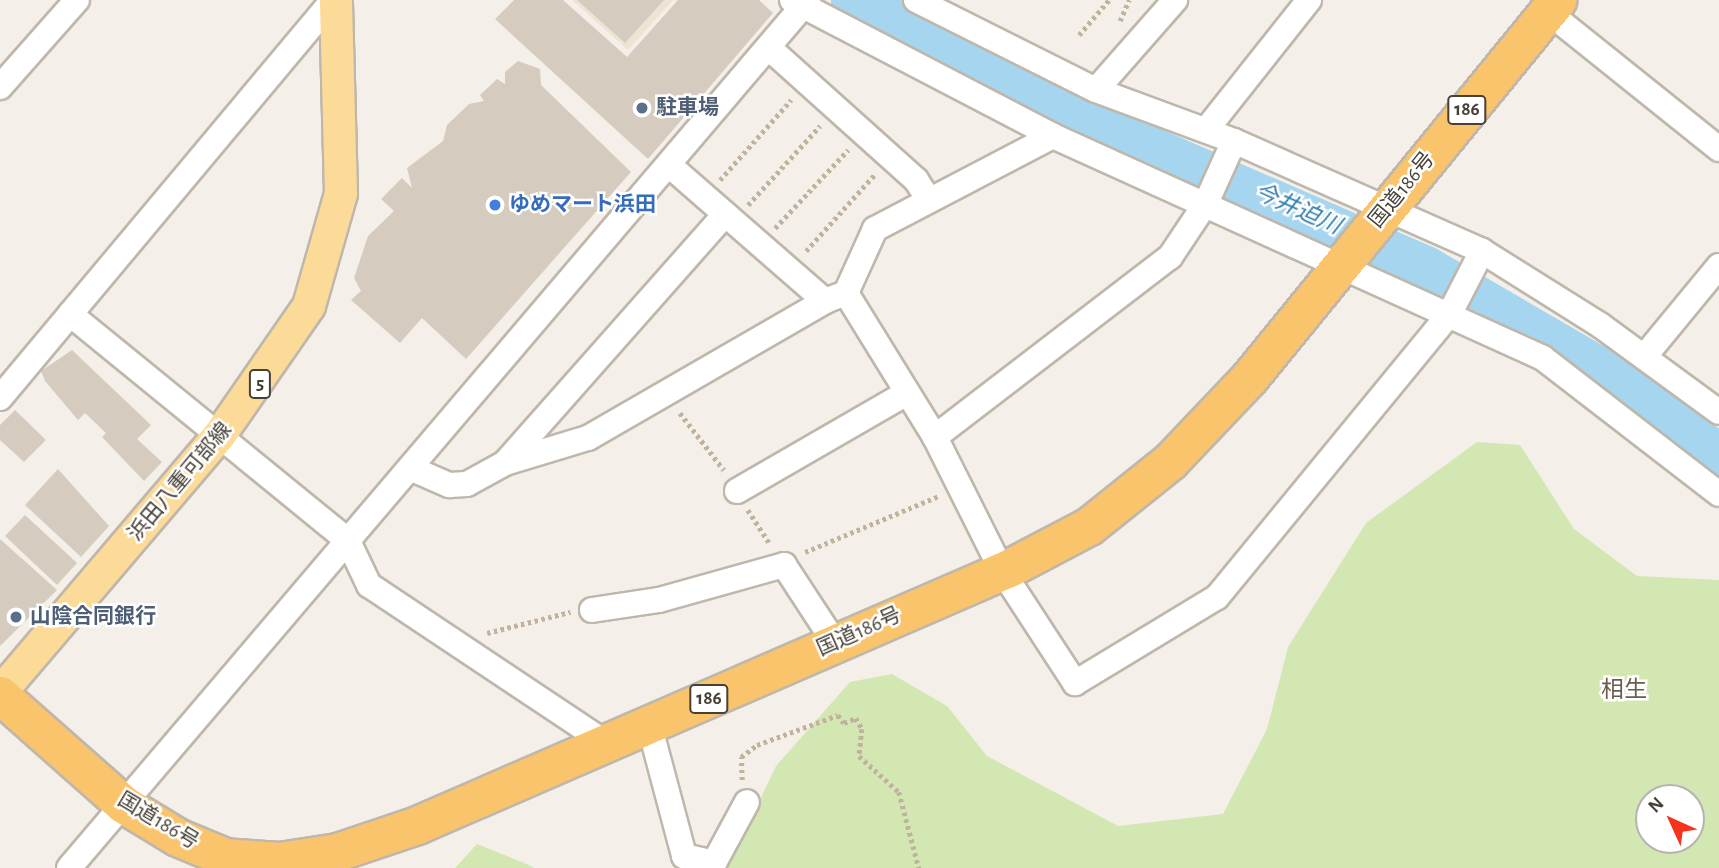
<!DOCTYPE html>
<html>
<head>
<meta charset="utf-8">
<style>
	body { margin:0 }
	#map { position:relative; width:1719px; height:868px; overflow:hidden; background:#f4f0e9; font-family:"Alegreya Sans","Noto Sans JP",sans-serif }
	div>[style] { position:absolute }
	.education>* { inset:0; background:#ede4d3 }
	.green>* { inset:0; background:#d2e7b2 }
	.river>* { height:47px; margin:-23.5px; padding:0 23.5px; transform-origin:23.5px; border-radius:23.5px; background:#a6d5ef }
	.building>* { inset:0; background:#d5cbbe }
	.path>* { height:4.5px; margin-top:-2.25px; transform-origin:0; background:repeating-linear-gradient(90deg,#c1b29d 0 3.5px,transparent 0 7px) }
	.roads { filter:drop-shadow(2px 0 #bfb7ab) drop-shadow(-2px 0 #bfb7ab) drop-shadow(0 2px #bfb7ab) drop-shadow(0 -2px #bfb7ab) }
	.minor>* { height:24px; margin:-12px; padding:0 12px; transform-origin:12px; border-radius:12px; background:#fff }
	.major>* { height:32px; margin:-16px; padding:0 16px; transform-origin:16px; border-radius:16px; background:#fcdb99 }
	.highway>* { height:37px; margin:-18.5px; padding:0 18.5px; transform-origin:18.5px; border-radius:18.5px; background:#fac46d }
	.dots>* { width:19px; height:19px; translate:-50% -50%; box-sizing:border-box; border:4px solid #fff; border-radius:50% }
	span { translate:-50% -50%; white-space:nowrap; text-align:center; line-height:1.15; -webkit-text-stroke:5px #fff; paint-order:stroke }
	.shield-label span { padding:2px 5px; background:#fff; border:2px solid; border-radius:5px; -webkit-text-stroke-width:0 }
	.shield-label { font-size:19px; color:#474037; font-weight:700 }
	.service-label { font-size:21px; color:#4e5e75; font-weight:700 }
	.left { translate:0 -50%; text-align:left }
	.street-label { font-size:21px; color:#474037 }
	.shop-label { font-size:21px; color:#366cbe; font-weight:700 }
	.water-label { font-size:23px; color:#307ca9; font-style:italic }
	.neighbourhood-label { font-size:23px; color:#6a5d4e }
	.north { position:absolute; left:1635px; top:784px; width:70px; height:70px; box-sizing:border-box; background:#fff; border:2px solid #b5b3af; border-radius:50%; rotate:315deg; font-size:19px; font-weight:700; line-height:28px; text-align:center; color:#474037 }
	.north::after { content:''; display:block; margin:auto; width:24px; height:32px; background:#f5331e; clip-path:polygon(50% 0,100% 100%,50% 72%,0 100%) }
</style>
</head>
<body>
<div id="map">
	<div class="education">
		<div style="clip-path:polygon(572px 0,673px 0,628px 50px)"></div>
	</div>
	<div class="green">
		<div style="clip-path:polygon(evenodd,1477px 442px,1520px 445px,1574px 529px,1637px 576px,1719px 580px,1719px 868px,727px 868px,776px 766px,850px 682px,892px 674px,947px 706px,987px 756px,1118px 826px,1223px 814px,1267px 729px,1288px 647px,1366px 523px,1477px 442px,1649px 798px,1691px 798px,1691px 840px,1649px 840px,1649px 798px)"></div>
		<div style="clip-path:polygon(477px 844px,529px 865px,534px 868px,455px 868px)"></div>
	</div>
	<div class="river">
		<div style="left:854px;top:0;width:205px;rotate:28.8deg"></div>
		<div style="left:1034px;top:99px;width:426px;rotate:23.5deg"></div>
		<div style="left:1425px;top:269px;width:225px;rotate:30.2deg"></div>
		<div style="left:1619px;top:382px;width:126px;rotate:37.2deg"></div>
	</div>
	<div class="building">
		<div style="clip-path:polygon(514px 0,563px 0,627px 57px,678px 0,759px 0,773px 13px,648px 159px,495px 19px)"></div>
		<div style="clip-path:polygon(577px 0,664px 0,625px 43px)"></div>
		<div style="clip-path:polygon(518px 61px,540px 69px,541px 85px,631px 172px,466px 359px,422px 318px,400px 343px,351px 300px,361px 291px,354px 278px,368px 236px,394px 211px,381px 199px,402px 178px,412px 188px,407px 168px,443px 141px,447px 125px,469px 104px,484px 101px,480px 95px,497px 79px,505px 84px,505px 72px)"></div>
		<div style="clip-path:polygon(72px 350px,151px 425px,137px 439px,162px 462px,144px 481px,102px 437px,106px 433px,85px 413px,78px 420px,45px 381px,41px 371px)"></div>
		<div style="clip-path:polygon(15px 410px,46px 440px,24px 462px,0 440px,0 425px)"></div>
		<div style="clip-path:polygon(58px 469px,109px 526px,81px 557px,25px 505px)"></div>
		<div style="clip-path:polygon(25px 515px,77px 563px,57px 585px,5px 536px)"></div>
		<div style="clip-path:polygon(0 539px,57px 590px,0 646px)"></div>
	</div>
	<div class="path">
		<div style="left:1120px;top:21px;width:23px;rotate:-67deg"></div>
		<div style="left:1079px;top:35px;width:46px;rotate:-49.4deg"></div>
		<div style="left:720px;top:180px;width:107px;rotate:-48.4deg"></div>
		<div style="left:748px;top:205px;width:107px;rotate:-47.7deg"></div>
		<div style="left:775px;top:228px;width:107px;rotate:-46.9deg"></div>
		<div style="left:806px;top:251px;width:103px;rotate:-48.1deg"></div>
		<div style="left:680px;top:413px;width:72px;rotate:52.3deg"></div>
		<div style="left:748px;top:510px;width:40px;rotate:57.1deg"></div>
		<div style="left:805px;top:552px;width:145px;rotate:-22.7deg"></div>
		<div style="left:487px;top:633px;width:86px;rotate:-14.2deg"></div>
		<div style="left:742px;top:780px;width:23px;rotate:-92deg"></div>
		<div style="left:741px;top:757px;width:20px;rotate:-37deg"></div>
		<div style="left:757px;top:745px;width:86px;rotate:-20.3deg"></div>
		<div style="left:838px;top:715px;width:10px;rotate:53deg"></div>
		<div style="left:844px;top:723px;width:13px;rotate:-23deg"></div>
		<div style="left:856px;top:718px;width:13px;rotate:61deg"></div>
		<div style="left:862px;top:729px;width:27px;rotate:96deg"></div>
		<div style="left:859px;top:756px;width:54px;rotate:42deg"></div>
		<div style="left:899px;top:792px;width:79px;rotate:75.3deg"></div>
	</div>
	<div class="roads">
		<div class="minor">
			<div style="left:792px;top:0;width:294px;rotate:27.5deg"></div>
			<div style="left:1053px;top:136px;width:538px;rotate:24.37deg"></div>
			<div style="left:1543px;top:358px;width:222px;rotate:37.7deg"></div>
			<div style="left:916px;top:0;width:201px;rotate:26.6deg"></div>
			<div style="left:1096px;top:90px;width:147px;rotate:20.3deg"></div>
			<div style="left:1234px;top:141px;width:271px;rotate:23.9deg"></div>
			<div style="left:1482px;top:251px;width:139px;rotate:32.1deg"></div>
			<div style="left:1600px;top:325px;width:147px;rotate:36.2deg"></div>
			<div style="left:1548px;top:12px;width:219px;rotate:38.7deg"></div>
			<div style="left:769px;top:48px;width:198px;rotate:41.9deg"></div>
			<div style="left:916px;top:180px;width:24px;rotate:57deg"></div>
			<div style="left:0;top:87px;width:116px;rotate:-48.5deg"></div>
			<div style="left:1096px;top:90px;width:120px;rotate:-48.7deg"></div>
			<div style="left:1206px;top:130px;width:166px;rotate:-51.6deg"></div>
			<div style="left:1053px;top:136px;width:201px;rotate:152.4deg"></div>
			<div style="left:875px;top:229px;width:70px;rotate:114.4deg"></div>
			<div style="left:846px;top:293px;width:169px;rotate:58.3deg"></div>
			<div style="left:935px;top:437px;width:150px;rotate:63.4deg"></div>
			<div style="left:1002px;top:571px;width:134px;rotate:56.9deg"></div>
			<div style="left:1075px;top:683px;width:166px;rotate:-31.2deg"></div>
			<div style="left:1217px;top:597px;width:367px;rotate:-50.6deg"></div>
			<div style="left:1450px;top:313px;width:70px;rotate:-62.7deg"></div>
			<div style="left:669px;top:165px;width:207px;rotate:41.1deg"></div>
			<div style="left:825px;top:301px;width:17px;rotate:-21deg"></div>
			<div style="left:70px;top:314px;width:359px;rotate:39.2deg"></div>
			<div style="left:348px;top:541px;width:49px;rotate:64.5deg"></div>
			<div style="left:369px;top:585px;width:285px;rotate:33.7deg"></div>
			<div style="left:1644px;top:357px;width:118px;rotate:-50.5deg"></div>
			<div style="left:0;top:398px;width:519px;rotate:-50.08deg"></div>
			<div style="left:935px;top:437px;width:296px;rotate:-37.5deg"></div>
			<div style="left:1170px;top:257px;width:65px;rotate:-56.3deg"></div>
			<div style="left:1206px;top:203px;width:68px;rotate:-65.7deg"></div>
			<div style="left:505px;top:463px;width:87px;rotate:-16.8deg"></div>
			<div style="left:588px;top:438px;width:274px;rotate:-30deg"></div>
			<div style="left:410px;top:468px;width:43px;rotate:23.6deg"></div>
			<div style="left:449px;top:485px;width:18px;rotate:-3deg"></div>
			<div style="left:467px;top:484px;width:43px;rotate:-28.9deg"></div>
			<div style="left:505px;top:463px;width:332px;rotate:-48.5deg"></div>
			<div style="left:737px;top:491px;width:196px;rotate:-30deg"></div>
			<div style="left:592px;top:610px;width:68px;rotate:-8.5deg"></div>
			<div style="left:659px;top:600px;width:130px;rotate:-15.6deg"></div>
			<div style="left:784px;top:565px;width:93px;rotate:56.8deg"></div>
			<div style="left:649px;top:724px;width:137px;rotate:75.1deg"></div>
			<div style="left:684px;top:856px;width:31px;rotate:13deg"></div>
			<div style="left:714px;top:863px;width:69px;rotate:-61.6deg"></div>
			<div style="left:69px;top:868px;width:1140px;rotate:-49.59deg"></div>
		</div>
		<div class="major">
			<div style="left:0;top:693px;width:338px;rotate:-49.6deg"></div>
			<div style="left:219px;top:436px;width:158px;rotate:-55.3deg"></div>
			<div style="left:309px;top:306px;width:116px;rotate:-74.1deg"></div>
			<div style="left:341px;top:194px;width:194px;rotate:-91.5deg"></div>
		</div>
		<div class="highway">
			<div style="left:0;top:695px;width:164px;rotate:41.5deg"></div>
			<div style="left:123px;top:804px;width:63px;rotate:31.4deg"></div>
			<div style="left:177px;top:837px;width:52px;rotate:22.6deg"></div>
			<div style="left:225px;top:857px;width:54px;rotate:4.2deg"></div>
			<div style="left:279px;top:861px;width:59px;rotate:-8.8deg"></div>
			<div style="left:337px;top:852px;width:84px;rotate:-18.6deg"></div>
			<div style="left:417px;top:825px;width:645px;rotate:-23.47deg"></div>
			<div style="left:1009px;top:568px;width:90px;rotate:-27.7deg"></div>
			<div style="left:1089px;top:526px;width:104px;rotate:-38.7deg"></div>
			<div style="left:1170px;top:461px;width:115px;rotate:-46.4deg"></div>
			<div style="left:1249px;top:378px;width:488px;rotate:-50.8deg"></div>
		</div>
	</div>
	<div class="dots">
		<div style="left:642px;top:108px;background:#5c6f8a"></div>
		<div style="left:495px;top:205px;background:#3f7fe0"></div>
		<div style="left:16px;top:617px;background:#5c6f8a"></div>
	</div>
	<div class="shield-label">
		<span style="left:1467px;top:110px">186</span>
		<span style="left:260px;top:384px">5</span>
		<span style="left:709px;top:699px">186</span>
	</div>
	<div class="service-label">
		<span class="left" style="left:656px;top:108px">駐車場</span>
		<span class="left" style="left:30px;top:617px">山陰合同銀行</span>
	</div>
	<div class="street-label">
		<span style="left:1402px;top:190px;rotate:-51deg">国道186号</span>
		<span style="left:180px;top:482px;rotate:-50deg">浜田八重可部線</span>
		<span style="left:859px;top:632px;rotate:-24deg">国道186号</span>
		<span style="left:158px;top:821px;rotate:31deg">国道186号</span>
	</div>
	<div class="shop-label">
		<span class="left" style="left:509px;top:205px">ゆめマート浜田</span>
	</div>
	<div class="water-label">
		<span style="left:1297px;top:210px;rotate:24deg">今井迫川</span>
	</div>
	<div class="neighbourhood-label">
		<span style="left:1624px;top:691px">相生</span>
	</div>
	<div class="north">N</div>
</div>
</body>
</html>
